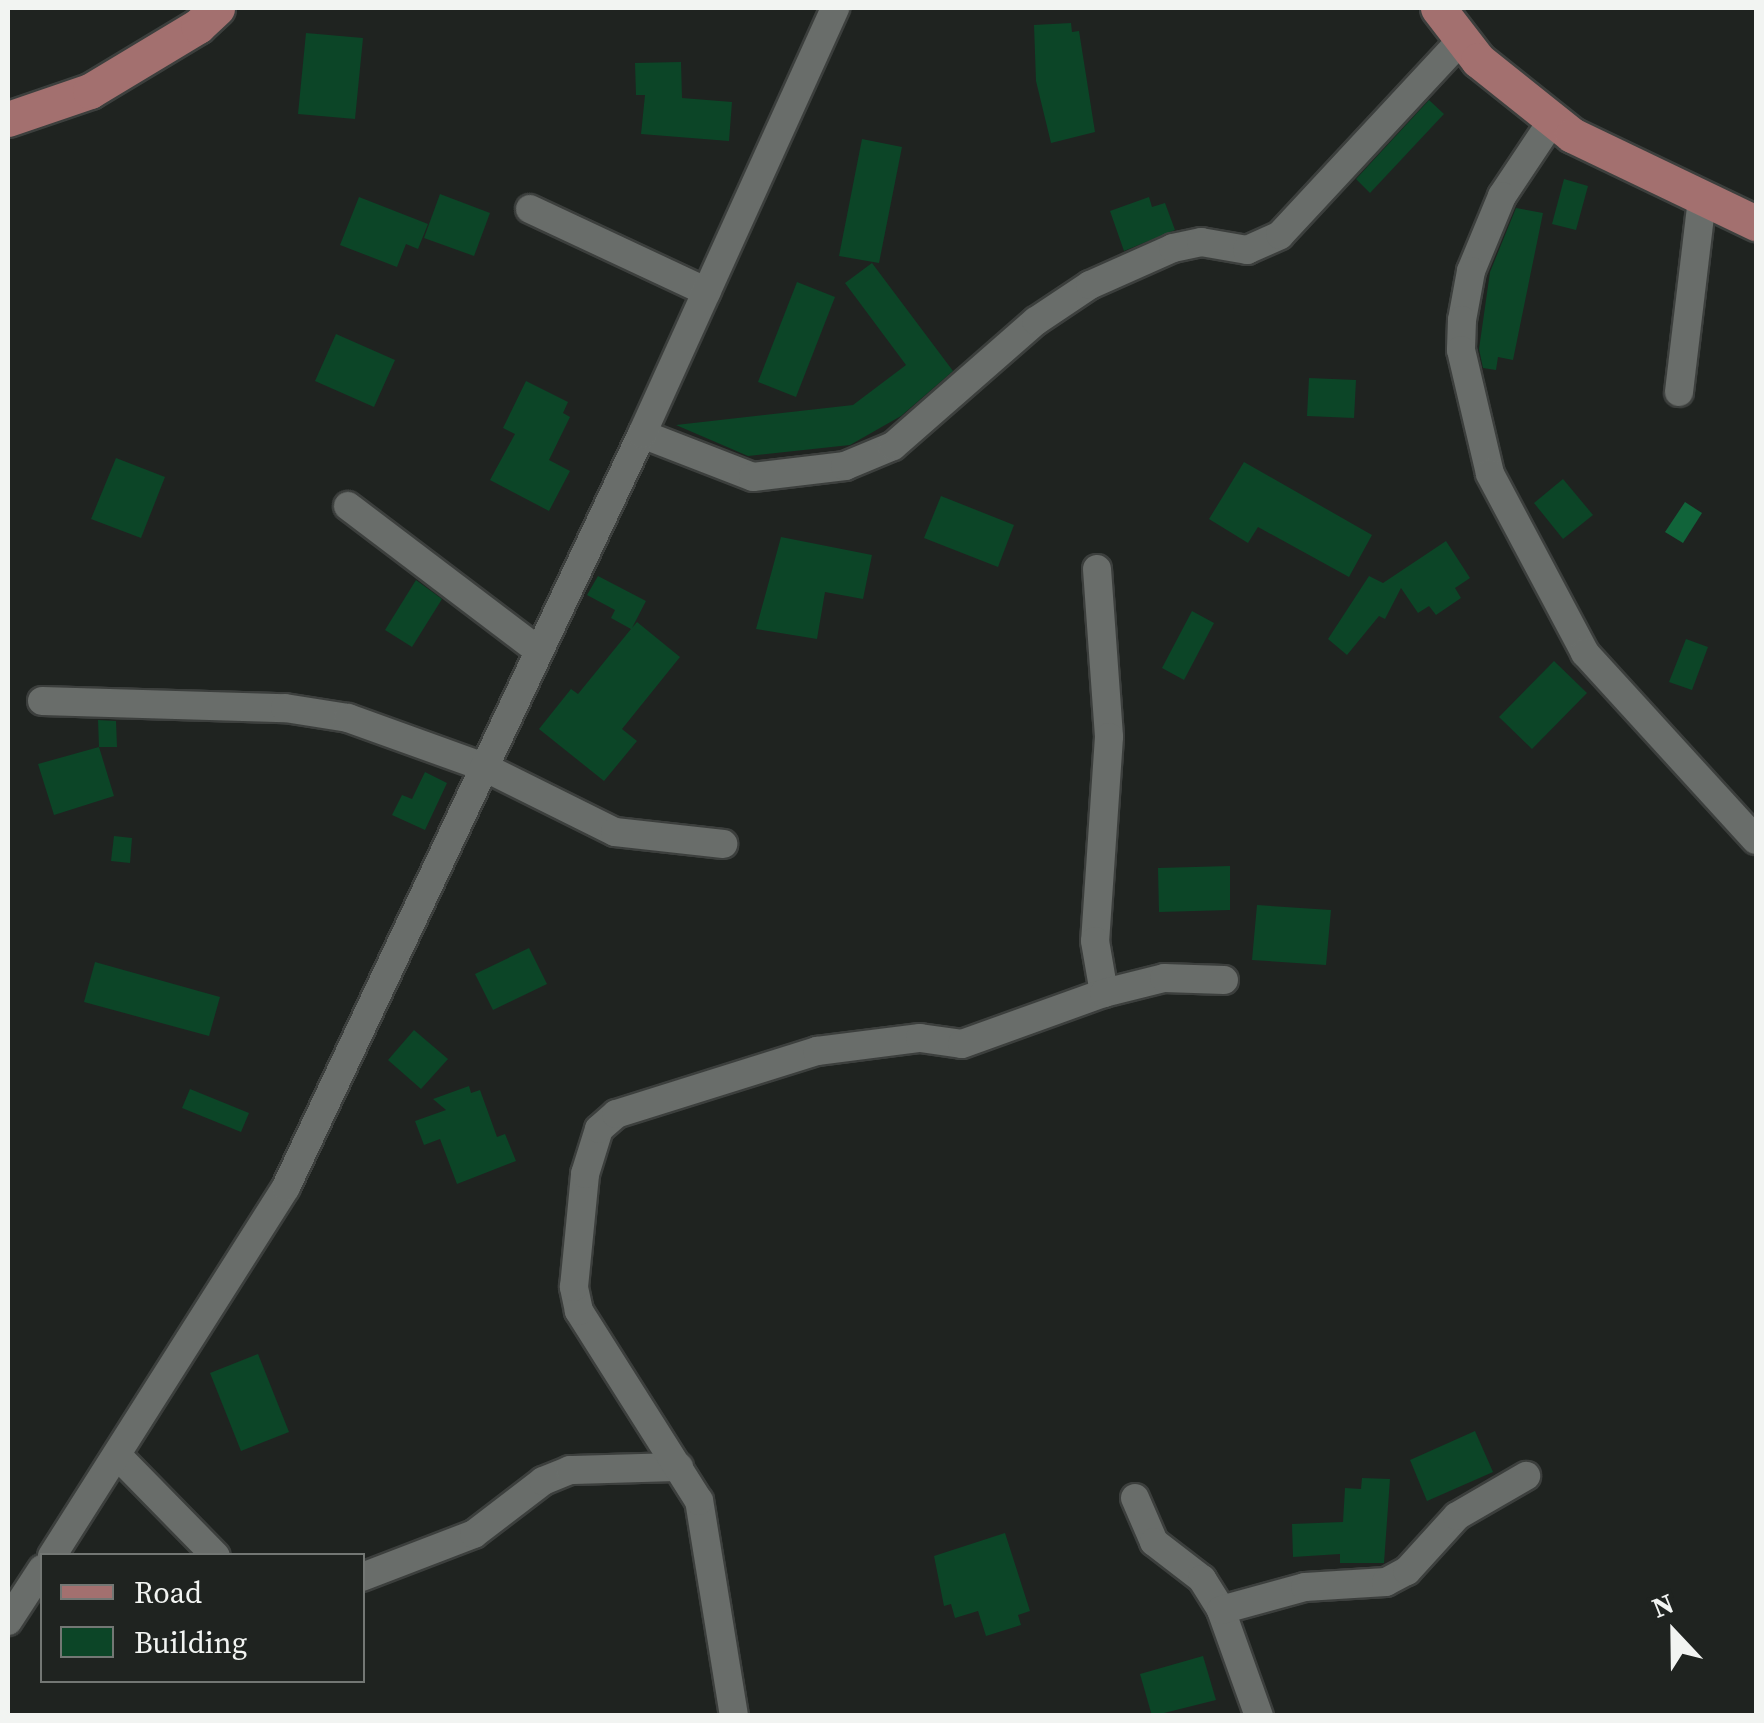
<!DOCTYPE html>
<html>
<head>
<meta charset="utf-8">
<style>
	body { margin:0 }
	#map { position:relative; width:1764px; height:1723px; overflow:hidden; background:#1f2320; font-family:"Source Serif 4",serif }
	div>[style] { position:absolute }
	.water>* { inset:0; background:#11643a }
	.building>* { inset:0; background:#0c4527 }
	.roads { filter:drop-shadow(2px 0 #3c3f3d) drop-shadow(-2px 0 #3c3f3d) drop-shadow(0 2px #3c3f3d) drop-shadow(0 -2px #3c3f3d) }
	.minor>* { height:28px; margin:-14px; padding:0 14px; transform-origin:14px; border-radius:14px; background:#696d6a }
	.major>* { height:35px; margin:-17.5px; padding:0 17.5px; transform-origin:17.5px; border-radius:17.5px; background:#a3706f }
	span { translate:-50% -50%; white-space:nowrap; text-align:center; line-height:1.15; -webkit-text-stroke:9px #1f2320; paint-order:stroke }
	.frame { position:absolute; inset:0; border:10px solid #f2f4f2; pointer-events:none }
	.legend { position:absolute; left:40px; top:1553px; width:325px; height:130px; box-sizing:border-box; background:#1f2320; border:2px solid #737774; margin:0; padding:12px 18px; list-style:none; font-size:30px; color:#f2f4f2 }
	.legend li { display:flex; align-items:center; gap:20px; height:50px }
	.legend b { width:50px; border:2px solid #737774 }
	.north { position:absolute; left:1624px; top:1583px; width:100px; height:100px; -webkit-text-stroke:8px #1f2320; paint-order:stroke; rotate:338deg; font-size:28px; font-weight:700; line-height:40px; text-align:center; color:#f2f4f2 }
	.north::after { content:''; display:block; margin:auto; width:35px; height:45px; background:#f2f4f2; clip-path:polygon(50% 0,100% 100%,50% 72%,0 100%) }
</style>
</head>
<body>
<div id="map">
	<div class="water">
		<div style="clip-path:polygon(1685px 502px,1702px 513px,1683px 543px,1665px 532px)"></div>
	</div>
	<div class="building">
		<div style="clip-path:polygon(1071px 23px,1072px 32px,1079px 31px,1095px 132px,1051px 143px,1036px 81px,1034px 25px)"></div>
		<div style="clip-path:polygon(306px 33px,363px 38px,355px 119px,298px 114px)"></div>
		<div style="clip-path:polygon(681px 62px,682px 98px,732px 102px,729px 141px,641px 134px,645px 95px,636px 95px,635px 63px)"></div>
		<div style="clip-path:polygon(1429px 100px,1444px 114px,1370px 193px,1356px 179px)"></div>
		<div style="clip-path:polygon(862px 139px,902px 147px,879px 263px,839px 256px)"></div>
		<div style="clip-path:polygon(1564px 179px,1588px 186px,1576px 230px,1552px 224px)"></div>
		<div style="clip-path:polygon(440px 194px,490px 213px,474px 256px,424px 238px)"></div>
		<div style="clip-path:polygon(359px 197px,428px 224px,418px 249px,406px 244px,397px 267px,340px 245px)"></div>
		<div style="clip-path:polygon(1149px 197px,1152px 207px,1165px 203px,1175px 230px,1124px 251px,1110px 211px)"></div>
		<div style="clip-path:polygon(1516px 208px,1543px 213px,1513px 360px,1498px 357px,1496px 370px,1483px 368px,1479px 349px,1490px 272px)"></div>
		<div style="clip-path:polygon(872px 263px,953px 371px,901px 416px,850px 445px,748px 456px,676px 425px,853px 405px,906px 365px,845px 283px)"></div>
		<div style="clip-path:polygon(797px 282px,835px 297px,796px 397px,758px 382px)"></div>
		<div style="clip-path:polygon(336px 334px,395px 360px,374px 407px,315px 381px)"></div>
		<div style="clip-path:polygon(1309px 378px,1356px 380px,1354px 418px,1307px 416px)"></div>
		<div style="clip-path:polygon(526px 381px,568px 402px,563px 413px,570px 417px,549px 460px,570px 471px,549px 511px,490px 480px,515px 434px,503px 428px)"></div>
		<div style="clip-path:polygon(116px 458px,165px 477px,141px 538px,91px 519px)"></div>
		<div style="clip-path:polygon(1244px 462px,1372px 535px,1349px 577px,1258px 527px,1248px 543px,1209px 519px)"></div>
		<div style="clip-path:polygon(1563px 479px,1593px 515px,1563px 539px,1534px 503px)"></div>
		<div style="clip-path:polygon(941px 496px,1014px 525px,998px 567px,924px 538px)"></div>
		<div style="clip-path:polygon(781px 537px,872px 555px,863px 599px,825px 592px,817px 639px,756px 629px)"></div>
		<div style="clip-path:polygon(1446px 541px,1470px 578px,1455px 588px,1461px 598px,1436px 615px,1429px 606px,1418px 613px,1401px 588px,1385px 619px,1379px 616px,1347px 655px,1328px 639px,1369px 576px,1383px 583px)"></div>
		<div style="clip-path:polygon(598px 576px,646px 601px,632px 628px,637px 622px,680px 657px,622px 729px,637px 741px,604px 781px,539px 729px,571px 689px,578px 694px,631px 629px,611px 618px,615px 610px,587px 595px)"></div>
		<div style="clip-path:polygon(416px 580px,442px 599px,412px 647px,385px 630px)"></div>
		<div style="clip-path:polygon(1192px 611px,1214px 623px,1184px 680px,1162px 668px)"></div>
		<div style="clip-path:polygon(1686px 639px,1708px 647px,1692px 690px,1669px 682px)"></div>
		<div style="clip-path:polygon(1554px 661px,1587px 693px,1532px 749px,1499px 717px)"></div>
		<div style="clip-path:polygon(98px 720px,116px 721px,117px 747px,99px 747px,114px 796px,54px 815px,38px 764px,99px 747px)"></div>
		<div style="clip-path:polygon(425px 772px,447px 783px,425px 830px,392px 815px,402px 795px,412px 799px)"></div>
		<div style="clip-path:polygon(114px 836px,132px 838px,130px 863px,111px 861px)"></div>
		<div style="clip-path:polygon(1230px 866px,1230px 910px,1159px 912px,1158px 868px)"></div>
		<div style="clip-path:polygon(1257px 905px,1331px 910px,1326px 965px,1252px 960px)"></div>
		<div style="clip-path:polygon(529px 948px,547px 984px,493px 1010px,475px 974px)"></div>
		<div style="clip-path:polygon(95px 962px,220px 997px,209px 1036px,84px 1002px)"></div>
		<div style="clip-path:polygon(414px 1030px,448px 1059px,421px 1089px,388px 1060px)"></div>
		<div style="clip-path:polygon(469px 1086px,471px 1093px,480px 1090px,497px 1137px,505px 1134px,516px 1161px,457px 1184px,440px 1139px,424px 1145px,415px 1121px,446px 1110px,433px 1099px)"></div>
		<div style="clip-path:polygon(190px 1089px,249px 1113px,241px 1132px,182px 1108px)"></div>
		<div style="clip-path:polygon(258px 1354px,289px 1432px,241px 1451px,210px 1373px)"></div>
		<div style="clip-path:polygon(1475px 1431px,1493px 1472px,1427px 1501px,1410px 1460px)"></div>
		<div style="clip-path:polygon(1362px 1478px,1390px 1479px,1384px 1563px,1340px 1563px,1340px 1554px,1293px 1557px,1292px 1524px,1343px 1522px,1345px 1488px,1361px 1489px)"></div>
		<div style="clip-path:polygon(1005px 1533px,1030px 1611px,1018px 1615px,1021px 1625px,986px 1636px,978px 1611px,955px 1618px,951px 1604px,944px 1606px,934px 1556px)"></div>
		<div style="clip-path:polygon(1203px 1656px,1216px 1700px,1152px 1716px,1140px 1674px)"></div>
	</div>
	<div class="roads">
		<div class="minor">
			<div style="left:1552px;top:121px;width:90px;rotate:123.7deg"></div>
			<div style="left:1502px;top:196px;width:81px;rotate:112.5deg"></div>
			<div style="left:1471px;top:271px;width:50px;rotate:100.4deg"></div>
			<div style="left:1462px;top:320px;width:30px;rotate:92deg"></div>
			<div style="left:1461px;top:350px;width:127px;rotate:76.8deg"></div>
			<div style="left:1490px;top:474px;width:203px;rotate:62deg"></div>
			<div style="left:1585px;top:653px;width:253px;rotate:47.6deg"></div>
			<div style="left:530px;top:209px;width:195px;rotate:25.1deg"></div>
			<div style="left:1679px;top:392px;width:193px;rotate:-83.2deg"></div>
			<div style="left:642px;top:434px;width:119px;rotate:21.2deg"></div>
			<div style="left:753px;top:477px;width:93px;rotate:-6.8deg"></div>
			<div style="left:845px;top:466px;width:52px;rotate:-22.6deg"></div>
			<div style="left:893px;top:446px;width:190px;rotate:-41.2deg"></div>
			<div style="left:1036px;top:321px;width:65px;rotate:-33.7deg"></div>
			<div style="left:1090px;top:285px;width:91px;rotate:-24deg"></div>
			<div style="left:1173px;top:248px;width:29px;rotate:-12deg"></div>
			<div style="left:1201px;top:242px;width:47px;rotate:9.9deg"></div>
			<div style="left:1247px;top:250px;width:36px;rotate:-24deg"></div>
			<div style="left:1280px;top:235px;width:267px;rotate:-47.1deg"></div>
			<div style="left:348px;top:506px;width:238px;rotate:37.2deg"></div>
			<div style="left:1097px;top:569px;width:168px;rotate:85.9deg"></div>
			<div style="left:1109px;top:737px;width:204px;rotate:93.9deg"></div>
			<div style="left:1095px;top:941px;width:53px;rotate:80.2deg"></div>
			<div style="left:42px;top:701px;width:243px;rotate:1.7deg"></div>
			<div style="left:285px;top:708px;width:64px;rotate:9deg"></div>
			<div style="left:348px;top:718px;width:145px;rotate:19.8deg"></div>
			<div style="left:484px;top:767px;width:146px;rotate:26.4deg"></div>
			<div style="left:615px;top:832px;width:109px;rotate:6.3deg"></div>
			<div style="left:117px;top:1455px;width:141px;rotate:45.6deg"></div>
			<div style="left:1135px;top:1498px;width:48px;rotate:66.6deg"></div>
			<div style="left:1154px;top:1542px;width:61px;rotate:37.6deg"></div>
			<div style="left:1202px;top:1579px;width:36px;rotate:58deg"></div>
			<div style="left:1221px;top:1610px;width:113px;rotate:70.3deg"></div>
			<div style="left:52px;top:1556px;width:437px;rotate:-57.6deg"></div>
			<div style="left:286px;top:1187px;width:833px;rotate:-64.7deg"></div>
			<div style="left:642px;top:434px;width:468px;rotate:-65.6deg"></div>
			<div style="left:362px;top:1577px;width:120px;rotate:-21deg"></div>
			<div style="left:474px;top:1534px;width:87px;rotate:-37.5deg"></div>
			<div style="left:543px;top:1481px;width:29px;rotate:-22deg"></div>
			<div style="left:570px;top:1470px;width:109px;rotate:-1.6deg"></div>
			<div style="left:1221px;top:1610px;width:87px;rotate:-15.3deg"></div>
			<div style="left:1305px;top:1587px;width:81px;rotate:-3.5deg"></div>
			<div style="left:1386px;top:1582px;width:24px;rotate:-28deg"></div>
			<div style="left:1407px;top:1571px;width:74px;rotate:-47.7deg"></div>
			<div style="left:1457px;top:1516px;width:80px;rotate:-30.1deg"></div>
			<div style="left:8px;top:1621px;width:62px;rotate:-56.8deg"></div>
			<div style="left:734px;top:1716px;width:218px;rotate:-99.2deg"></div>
			<div style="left:699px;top:1501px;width:225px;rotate:-122.3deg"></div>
			<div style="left:579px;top:1311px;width:25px;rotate:-102deg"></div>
			<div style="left:574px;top:1287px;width:114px;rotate:-84.4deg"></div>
			<div style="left:585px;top:1174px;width:47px;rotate:-72.7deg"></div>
			<div style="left:599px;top:1129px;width:23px;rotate:-41deg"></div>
			<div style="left:616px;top:1114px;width:211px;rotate:-17.4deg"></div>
			<div style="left:817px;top:1051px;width:104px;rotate:-7.2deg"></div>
			<div style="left:920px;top:1038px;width:42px;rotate:8.1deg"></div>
			<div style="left:962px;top:1044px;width:151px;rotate:-19.8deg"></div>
			<div style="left:1104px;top:993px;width:62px;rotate:-14deg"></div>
			<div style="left:1164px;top:978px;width:60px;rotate:1.9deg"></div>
		</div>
		<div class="major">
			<div style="left:1438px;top:8px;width:66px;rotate:52.4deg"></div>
			<div style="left:1478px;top:60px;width:120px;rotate:38.6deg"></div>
			<div style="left:1572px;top:135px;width:204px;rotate:25.6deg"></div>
			<div style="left:8px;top:119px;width:87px;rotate:-18.9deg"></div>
			<div style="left:90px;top:91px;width:126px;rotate:-31deg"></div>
			<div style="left:198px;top:26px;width:26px;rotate:-43deg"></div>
		</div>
	</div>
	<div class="frame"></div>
	<ul class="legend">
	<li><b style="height:12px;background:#a3706f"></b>Road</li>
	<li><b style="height:28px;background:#0c4527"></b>Building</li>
	</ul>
	<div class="north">N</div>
</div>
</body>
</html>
